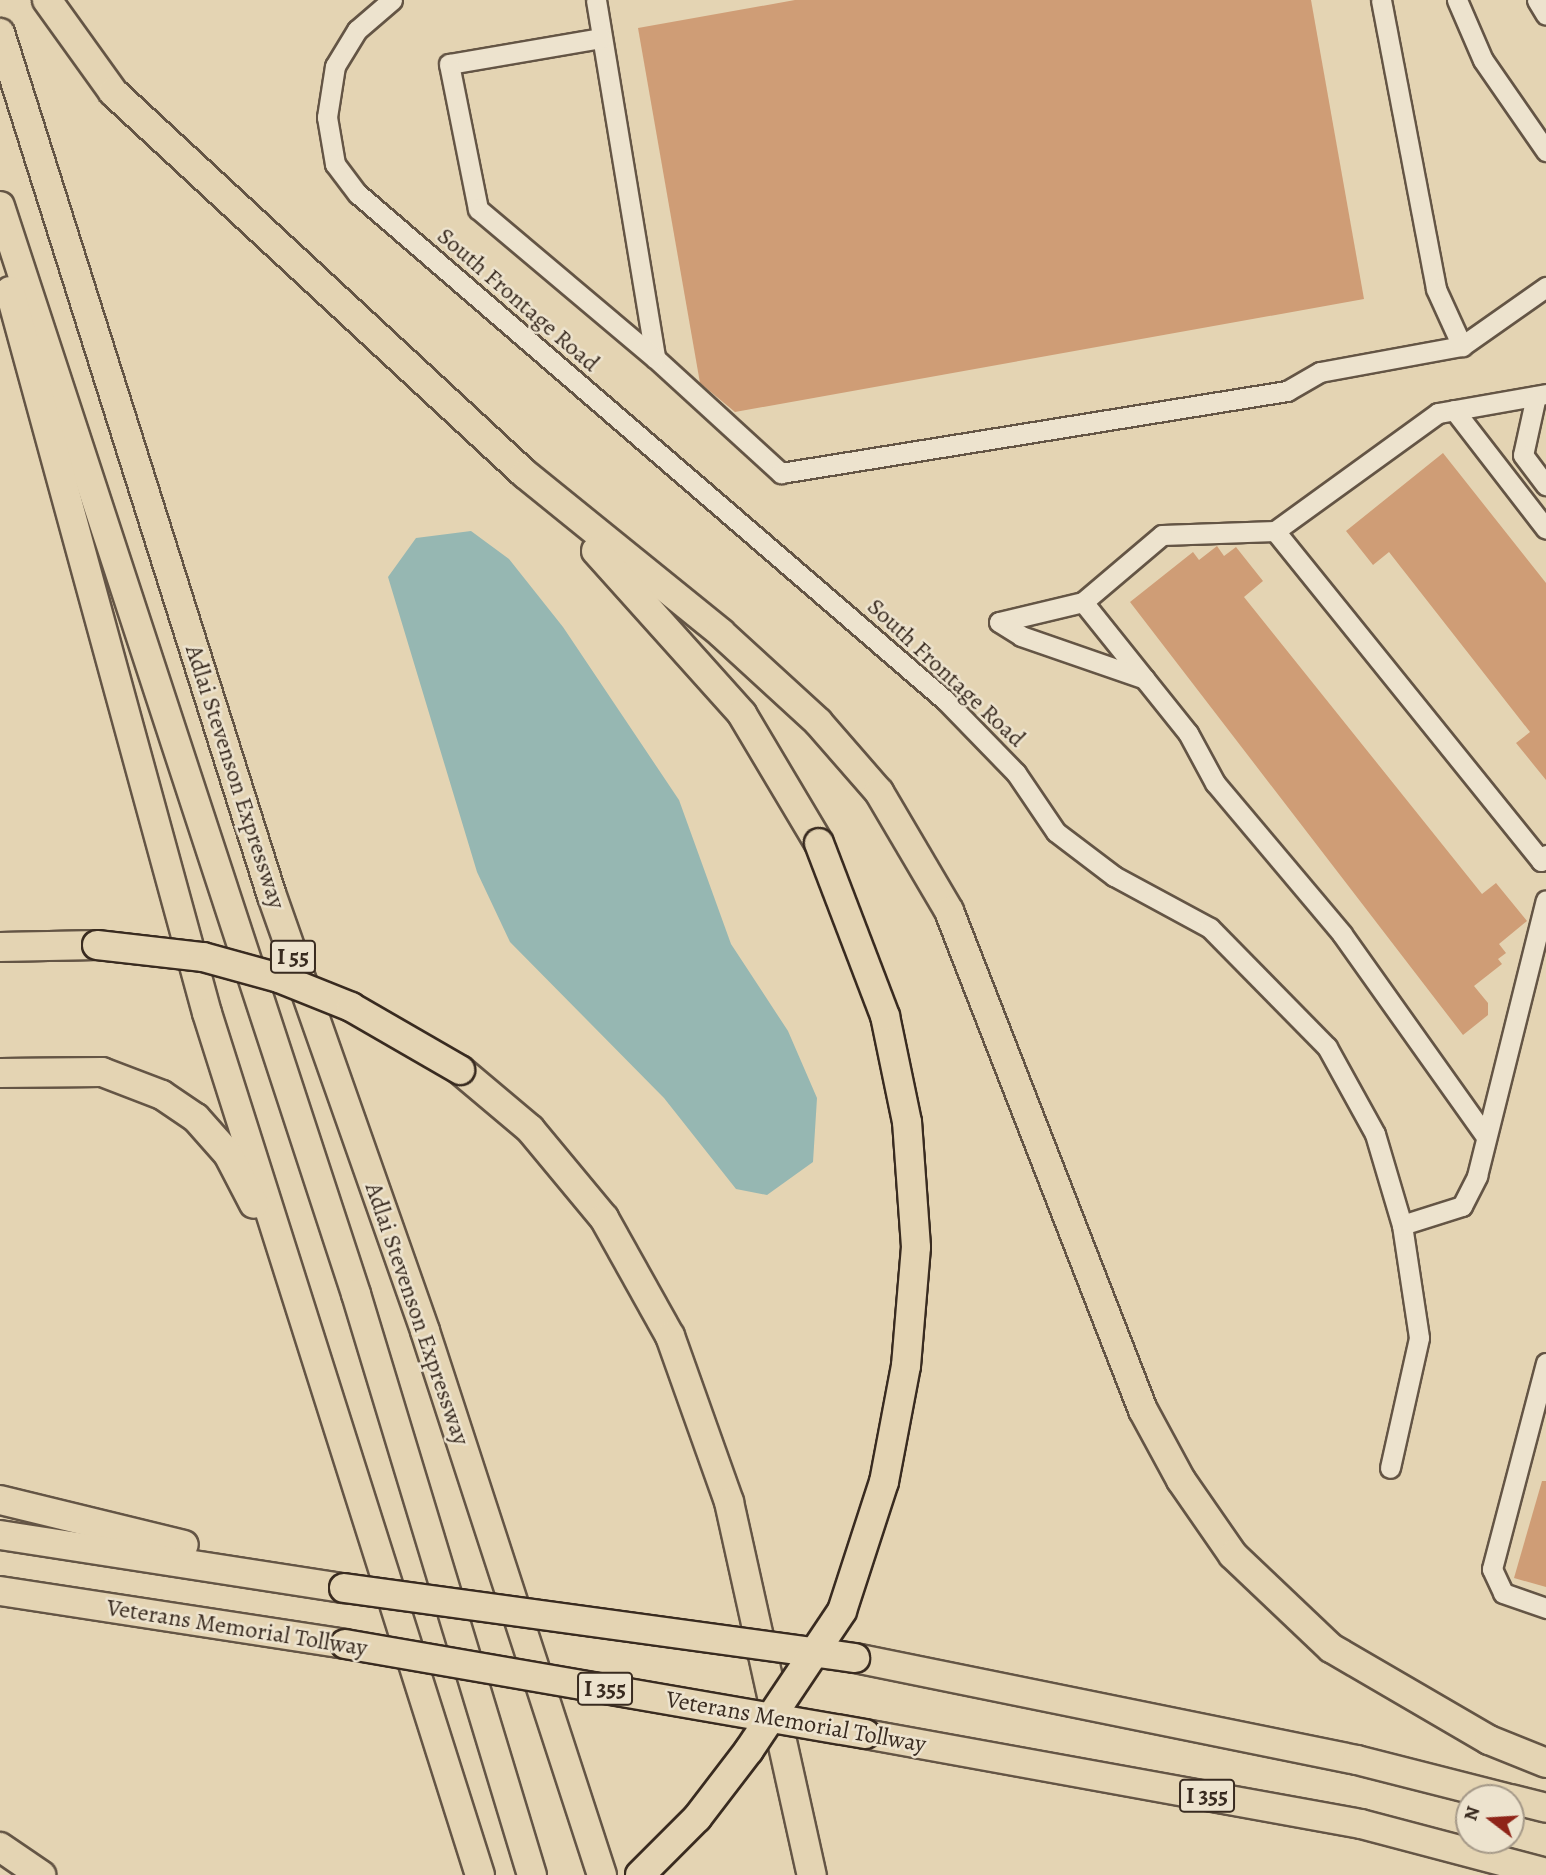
<!DOCTYPE html>
<html>
<head>
<meta charset="utf-8">
<style>
	body { margin:0 }
	#map { position:relative; width:1546px; height:1875px; overflow:hidden; background:#e4d4b3; font-family:Alegreya,serif }
	div>[style] { position:absolute }
	.water>* { inset:0; background:#96b7b2 }
	.building>* { inset:0; background:#cf9d76 }
	.roads { filter:drop-shadow(2px 0 #645545) drop-shadow(-2px 0 #645545) drop-shadow(0 2px #645545) drop-shadow(0 -2px #645545) }
	.minor>* { height:19px; margin:-9.5px; padding:0 9.5px; transform-origin:9.5px; border-radius:9.5px; background:#ede3ce }
	.highway>* { height:28px; margin:-14px; padding:0 14px; transform-origin:14px; border-radius:14px; background:#e4d4b3 }
	.bridges { filter:drop-shadow(2px 0 #392b20) drop-shadow(-2px 0 #392b20) drop-shadow(0 2px #392b20) drop-shadow(0 -2px #392b20) }
	.highway-bridge>* { height:28px; margin:-14px; padding:0 14px; transform-origin:14px; border-radius:14px; background:#e4d4b3 }
	span { translate:-50% -50%; white-space:nowrap; text-align:center; line-height:1.15; -webkit-text-stroke:5px #ede3ce; paint-order:stroke }
	.shield-label span { padding:2px 5px; background:#ede3ce; border:2px solid; border-radius:5px; -webkit-text-stroke-width:0 }
	.shield-label { font-size:23px; color:#392b20; font-weight:700 }
	.street-label { font-size:24px; color:#392b20 }
	.north { position:absolute; left:1455px; top:1784px; width:70px; height:70px; box-sizing:border-box; background:#ede3ce; border:2px solid #a59988; border-radius:50%; rotate:287deg; font-size:19px; font-weight:700; line-height:28px; text-align:center; color:#392b20 }
	.north::after { content:''; display:block; margin:auto; width:24px; height:32px; background:#8f2418; clip-path:polygon(50% 0,100% 100%,50% 72%,0 100%) }
</style>
</head>
<body>
<div id="map">
	<div class="water">
		<div style="clip-path:polygon(471px 531px,509px 559px,563px 627px,679px 800px,731px 944px,788px 1031px,817px 1098px,813px 1162px,767px 1195px,736px 1189px,664px 1098px,510px 942px,477px 872px,388px 577px,416px 538px)"></div>
	</div>
	<div class="building">
		<div style="clip-path:polygon(795px 0,1311px 0,1364px 299px,735px 412px,700px 383px,638px 28px)"></div>
		<div style="clip-path:polygon(1443px 453px,1546px 583px,1546px 780px,1516px 743px,1530px 732px,1389px 552px,1373px 565px,1346px 531px)"></div>
		<div style="clip-path:polygon(1217px 546px,1224px 556px,1236px 547px,1263px 581px,1244px 597px,1482px 894px,1496px 883px,1527px 921px,1499px 944px,1506px 953px,1498px 959px,1502px 964px,1474px 986px,1488px 1003px,1488px 1015px,1463px 1035px,1130px 602px,1193px 552px,1199px 560px)"></div>
		<div style="clip-path:polygon(1542px 1481px,1546px 1481px,1546px 1587px,1514px 1578px)"></div>
	</div>
	<div class="roads">
		<div class="minor">
			<div style="left:392px;top:0;width:46px;rotate:139.4deg"></div>
			<div style="left:357px;top:30px;width:42px;rotate:121.4deg"></div>
			<div style="left:335px;top:66px;width:52px;rotate:98.9deg"></div>
			<div style="left:327px;top:117px;width:48px;rotate:80.3deg"></div>
			<div style="left:335px;top:164px;width:38px;rotate:53deg"></div>
			<div style="left:358px;top:194px;width:775px;rotate:40.76deg"></div>
			<div style="left:945px;top:700px;width:102px;rotate:45.8deg"></div>
			<div style="left:1016px;top:773px;width:71px;rotate:55.9deg"></div>
			<div style="left:1056px;top:832px;width:73px;rotate:37.2deg"></div>
			<div style="left:1114px;top:876px;width:109px;rotate:28.4deg"></div>
			<div style="left:1210px;top:928px;width:167px;rotate:45.5deg"></div>
			<div style="left:1327px;top:1047px;width:99px;rotate:61.1deg"></div>
			<div style="left:1375px;top:1134px;width:95px;rotate:73.5deg"></div>
			<div style="left:1402px;top:1225px;width:114px;rotate:81.4deg"></div>
			<div style="left:1419px;top:1338px;width:133px;rotate:102.6deg"></div>
			<div style="left:596px;top:0;width:363px;rotate:80.6deg"></div>
			<div style="left:655px;top:358px;width:171px;rotate:42.4deg"></div>
			<div style="left:781px;top:473px;width:513px;rotate:-9.21deg"></div>
			<div style="left:1287px;top:391px;width:38px;rotate:-30deg"></div>
			<div style="left:1320px;top:372px;width:144px;rotate:-10.4deg"></div>
			<div style="left:1462px;top:346px;width:103px;rotate:-35.1deg"></div>
			<div style="left:1381px;top:0;width:294px;rotate:79.2deg"></div>
			<div style="left:1436px;top:289px;width:63px;rotate:65.5deg"></div>
			<div style="left:1457px;top:0;width:65px;rotate:66.6deg"></div>
			<div style="left:1483px;top:60px;width:111px;rotate:55.3deg"></div>
			<div style="left:1537px;top:0;width:17px;rotate:59deg"></div>
			<div style="left:601px;top:38px;width:154px;rotate:170.3deg"></div>
			<div style="left:449px;top:64px;width:148px;rotate:78.7deg"></div>
			<div style="left:478px;top:209px;width:231px;rotate:40.1deg"></div>
			<div style="left:1546px;top:394px;width:110px;rotate:170deg"></div>
			<div style="left:1438px;top:413px;width:201px;rotate:144.1deg"></div>
			<div style="left:1275px;top:531px;width:424px;rotate:51.1deg"></div>
			<div style="left:1541px;top:861px;width:8px;rotate:-50deg"></div>
			<div style="left:1536px;top:396px;width:60px;rotate:102.4deg"></div>
			<div style="left:1523px;top:455px;width:38px;rotate:53deg"></div>
			<div style="left:1454px;top:410px;width:150px;rotate:52.3deg"></div>
			<div style="left:1275px;top:531px;width:113px;rotate:178deg"></div>
			<div style="left:1162px;top:535px;width:104px;rotate:139.7deg"></div>
			<div style="left:1083px;top:602px;width:168px;rotate:51.3deg"></div>
			<div style="left:1188px;top:733px;width:57px;rotate:61.6deg"></div>
			<div style="left:1215px;top:783px;width:197px;rotate:49.9deg"></div>
			<div style="left:1342px;top:934px;width:245px;rotate:54.6deg"></div>
			<div style="left:1083px;top:602px;width:86px;rotate:166.6deg"></div>
			<div style="left:999px;top:622px;width:26px;rotate:32deg"></div>
			<div style="left:1021px;top:636px;width:131px;rotate:19.1deg"></div>
			<div style="left:1402px;top:1225px;width:63px;rotate:-17.6deg"></div>
			<div style="left:1462px;top:1206px;width:34px;rotate:-63deg"></div>
			<div style="left:1477px;top:1176px;width:284px;rotate:-76deg"></div>
			<div style="left:1546px;top:1363px;width:213px;rotate:104.7deg"></div>
			<div style="left:1492px;top:1569px;width:26px;rotate:65deg"></div>
			<div style="left:1503px;top:1593px;width:46px;rotate:19.2deg"></div>
		</div>
		<div class="highway">
			<div style="left:47px;top:0;width:113px;rotate:54.3deg"></div>
			<div style="left:113px;top:92px;width:562px;rotate:42.84deg"></div>
			<div style="left:525px;top:474px;width:252px;rotate:39deg"></div>
			<div style="left:721px;top:633px;width:132px;rotate:42.5deg"></div>
			<div style="left:818px;top:722px;width:93px;rotate:48.9deg"></div>
			<div style="left:879px;top:792px;width:138px;rotate:59.5deg"></div>
			<div style="left:949px;top:911px;width:535px;rotate:68.76deg"></div>
			<div style="left:1143px;top:1410px;width:80px;rotate:61.5deg"></div>
			<div style="left:1181px;top:1480px;width:91px;rotate:55.3deg"></div>
			<div style="left:1233px;top:1555px;width:135px;rotate:43.5deg"></div>
			<div style="left:1331px;top:1648px;width:183px;rotate:30.2deg"></div>
			<div style="left:1489px;top:1740px;width:61px;rotate:22deg"></div>
			<div style="left:0;top:33px;width:905px;rotate:72.51deg"></div>
			<div style="left:272px;top:896px;width:461px;rotate:70.6deg"></div>
			<div style="left:425px;top:1331px;width:572px;rotate:71.98deg"></div>
			<div style="left:0;top:206px;width:1145px;rotate:71.88deg"></div>
			<div style="left:356px;top:1294px;width:607px;rotate:73.15deg"></div>
			<div style="left:10px;top:291px;width:748px;rotate:74.74deg"></div>
			<div style="left:207px;top:1013px;width:904px;rotate:72.43deg"></div>
			<div style="left:596px;top:551px;width:219px;rotate:48.1deg"></div>
			<div style="left:742px;top:714px;width:150px;rotate:59.2deg"></div>
			<div style="left:0;top:947px;width:97px;rotate:-1.2deg"></div>
			<div style="left:460px;top:1070px;width:92px;rotate:40.1deg"></div>
			<div style="left:530px;top:1129px;width:116px;rotate:50.3deg"></div>
			<div style="left:604px;top:1218px;width:135px;rotate:60.8deg"></div>
			<div style="left:670px;top:1336px;width:176px;rotate:70.4deg"></div>
			<div style="left:729px;top:1502px;width:382px;rotate:77.5deg"></div>
			<div style="left:0;top:1073px;width:102px;rotate:-0.6deg"></div>
			<div style="left:102px;top:1072px;width:64px;rotate:21deg"></div>
			<div style="left:162px;top:1095px;width:41px;rotate:34.1deg"></div>
			<div style="left:196px;top:1118px;width:48px;rotate:48.4deg"></div>
			<div style="left:228px;top:1154px;width:56px;rotate:62.5deg"></div>
			<div style="left:0;top:1500px;width:189px;rotate:13.7deg"></div>
			<div style="left:0;top:1535px;width:348px;rotate:8.8deg"></div>
			<div style="left:0;top:1591px;width:349px;rotate:8.7deg"></div>
			<div style="left:855px;top:1658px;width:512px;rotate:11.49deg"></div>
			<div style="left:1357px;top:1760px;width:154px;rotate:14.3deg"></div>
			<div style="left:865px;top:1734px;width:504px;rotate:10.28deg"></div>
			<div style="left:1361px;top:1824px;width:191px;rotate:14.8deg"></div>
			<div style="left:1511px;top:1799px;width:36px;rotate:14deg"></div>
			<div style="left:0;top:1847px;width:50px;rotate:34.3deg"></div>
		</div>
	</div>
	<div class="bridges">
		<div class="highway-bridge">
			<div style="left:97px;top:945px;width:107px;rotate:6.5deg"></div>
			<div style="left:203px;top:957px;width:79px;rotate:15.4deg"></div>
			<div style="left:279px;top:978px;width:78px;rotate:21.9deg"></div>
			<div style="left:351px;top:1007px;width:126px;rotate:30deg"></div>
			<div style="left:344px;top:1588px;width:516px;rotate:7.8deg"></div>
			<div style="left:345px;top:1644px;width:528px;rotate:9.82deg"></div>
			<div style="left:640px;top:1875px;width:81px;rotate:-45deg"></div>
			<div style="left:697px;top:1818px;width:86px;rotate:-52.6deg"></div>
			<div style="left:749px;top:1750px;width:167px;rotate:-56.2deg"></div>
			<div style="left:842px;top:1611px;width:136px;rotate:-72deg"></div>
			<div style="left:884px;top:1482px;width:118px;rotate:-79.3deg"></div>
			<div style="left:906px;top:1366px;width:119px;rotate:-85.2deg"></div>
			<div style="left:916px;top:1247px;width:125px;rotate:-94.1deg"></div>
			<div style="left:907px;top:1122px;width:108px;rotate:-101.7deg"></div>
			<div style="left:885px;top:1016px;width:185px;rotate:-110.9deg"></div>
		</div>
	</div>
	<div class="shield-label">
		<span style="left:293px;top:957px">I 55</span>
		<span style="left:605px;top:1689px">I 355</span>
		<span style="left:1207px;top:1796px">I 355</span>
	</div>
	<div class="street-label">
		<span style="left:518px;top:300px;rotate:41deg">South Frontage Road</span>
		<span style="left:946px;top:673px;rotate:43deg">South Frontage Road</span>
		<span style="left:235px;top:777px;rotate:72deg">Adlai Stevenson Expressway</span>
		<span style="left:417px;top:1314px;rotate:71deg">Adlai Stevenson Expressway</span>
		<span style="left:237px;top:1628px;rotate:9deg">Veterans Memorial Tollway</span>
		<span style="left:796px;top:1722px;rotate:10deg">Veterans Memorial Tollway</span>
	</div>
	<div class="north">N</div>
</div>
</body>
</html>
